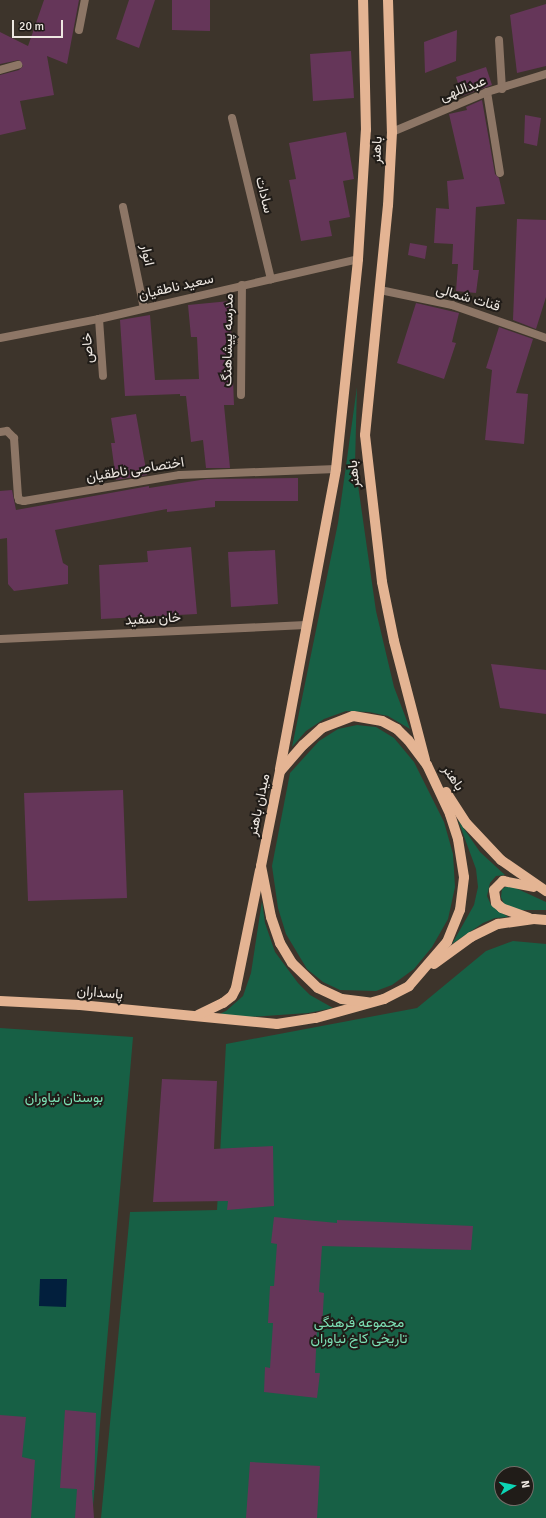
<!DOCTYPE html>
<html>
<head>
<meta charset="utf-8">
<style>
	body { margin:0 }
	#map { position:relative; width:546px; height:1518px; overflow:hidden; background:#3d342b; font-family:Signika,Vazirmatn,sans-serif }
	div>[style] { position:absolute }
	.green>* { inset:0; background:#176045 }
	.water>* { inset:0; background:#021f3d }
	.building>* { inset:0; background:#653659 }
	.street>* { height:8px; margin:-4px; padding:0 4px; transform-origin:4px; border-radius:4px; background:#8d7666 }
	.primary>* { height:10px; margin:-5px; padding:0 5px; transform-origin:5px; border-radius:5px; background:#e4b493 }
	span { translate:-50% -50%; white-space:nowrap; text-align:center; line-height:1.15; -webkit-text-stroke:4px #201c18; paint-order:stroke }
	.street-label { font-size:14px; color:#ede7e1 }
	.park-label { font-size:14px; color:#7ce0b4 }
	.north { position:absolute; left:494px; top:1466px; width:40px; height:40px; box-sizing:border-box; background:#201c18; border:1px solid #726d68; border-radius:50%; rotate:81deg; font-size:11px; font-weight:700; line-height:16px; text-align:center; color:#ede7e1 }
	.north::after { content:''; display:block; margin:auto; width:14px; height:18px; background:#0cd5b5; clip-path:polygon(50% 0,100% 100%,50% 72%,0 100%) }
	.scale { position:absolute; left:12px; top:20px; width:51px; height:18px; box-sizing:border-box; border:2px solid #ede7e1; border-top:0; padding-left:5px; font-size:12px; line-height:14px; white-space:nowrap; color:#ede7e1; -webkit-text-stroke:3px #201c18; paint-order:stroke }
</style>
</head>
<body>
<div id="map">
	<div class="green">
		<div style="clip-path:polygon(357px 387px,355px 464px,376px 611px,394px 687px,410px 729px,388px 716px,369px 712px,346px 711px,324px 719px,306px 731px,292px 747px,338px 523px)"></div>
		<div style="clip-path:polygon(357px 725px,376px 727px,394px 738px,414px 762px,444px 822px,453px 854px,455px 887px,448px 919px,432px 947px,414px 969px,392px 985px,376px 991px,340px 990px,323px 982px,307px 969px,286px 934px,278px 908px,272px 866px,290px 773px,319px 741px,338px 729px)"></div>
		<div style="clip-path:polygon(458px 820px,480px 852px,505px 875px,496px 876px,490px 883px,487px 896px,491px 905px,508px 917px,495px 918px,483px 923px,452px 944px,474px 905px,478px 887px,476px 869px)"></div>
		<div style="clip-path:polygon(509px 885px,546px 902px,546px 910px,512px 910px,504px 904px,501px 897px,502px 889px)"></div>
		<div style="clip-path:polygon(262px 901px,265px 923px,275px 952px,298px 983px,310px 995px,333px 1008px,308px 1013px,207px 1020px,226px 1011px,243px 996px,251px 973px)"></div>
		<div style="clip-path:polygon(evenodd,513px 941px,546px 944px,546px 1518px,101px 1518px,130px 1212px,217px 1210px,226px 1044px,417px 1008px,486px 951px,513px 941px,502px 1474px,526px 1474px,526px 1498px,502px 1498px,502px 1474px)"></div>
		<div style="clip-path:polygon(0 1028px,133px 1037px,92px 1518px,0 1518px)"></div>
	</div>
	<div class="water">
		<div style="clip-path:polygon(40px 1279px,67px 1279px,66px 1307px,39px 1306px)"></div>
	</div>
	<div class="building">
		<div style="clip-path:polygon(44px 0,79px 0,67px 64px,47px 56px,54px 95px,20px 101px,26px 129px,0 135px,0 75px,19px 70px,23px 66px,19px 60px,0 64px,0 32px,28px 46px)"></div>
		<div style="clip-path:polygon(129px 0,155px 0,139px 48px,116px 39px)"></div>
		<div style="clip-path:polygon(172px 0,210px 0,210px 31px,172px 30px)"></div>
		<div style="clip-path:polygon(546px 4px,546px 66px,517px 73px,510px 15px)"></div>
		<div style="clip-path:polygon(457px 30px,456px 61px,425px 73px,424px 42px)"></div>
		<div style="clip-path:polygon(351px 51px,354px 98px,313px 101px,310px 54px)"></div>
		<div style="clip-path:polygon(486px 67px,492px 85px,462px 96px,456px 77px)"></div>
		<div style="clip-path:polygon(482px 100px,495px 174px,499px 178px,505px 204px,476px 207px,473px 270px,479px 270px,476px 293px,456px 291px,458px 264px,452px 264px,453px 244px,434px 243px,436px 208px,449px 209px,447px 181px,464px 179px,449px 114px,467px 110px,466px 107px)"></div>
		<div style="clip-path:polygon(525px 115px,541px 118px,537px 146px,524px 143px)"></div>
		<div style="clip-path:polygon(346px 132px,354px 179px,343px 181px,350px 217px,329px 221px,332px 236px,301px 241px,289px 180px,296px 179px,289px 143px)"></div>
		<div style="clip-path:polygon(517px 219px,546px 220px,546px 297px,536px 329px,513px 320px)"></div>
		<div style="clip-path:polygon(410px 243px,427px 246px,425px 259px,408px 255px)"></div>
		<div style="clip-path:polygon(230px 301px,234px 405px,224px 405px,230px 468px,206px 468px,203px 440px,191px 442px,186px 396px,180px 396px,180px 394px,125px 396px,120px 320px,150px 315px,155px 380px,199px 379px,197px 337px,191px 337px,188px 305px)"></div>
		<div style="clip-path:polygon(416px 303px,459px 313px,452px 342px,456px 343px,444px 379px,397px 363px)"></div>
		<div style="clip-path:polygon(499px 327px,533px 339px,516px 393px,528px 394px,524px 444px,485px 440px,492px 370px,486px 368px)"></div>
		<div style="clip-path:polygon(136px 414px,147px 475px,116px 480px,111px 443px,115px 443px,111px 418px)"></div>
		<div style="clip-path:polygon(298px 478px,298px 501px,215px 501px,215px 507px,167px 512px,167px 509px,55px 530px,63px 563px,68px 566px,68px 584px,14px 591px,8px 584px,7px 538px,0 539px,0 491px,12px 490px,16px 510px,149px 486px,149px 488px,207px 479px)"></div>
		<div style="clip-path:polygon(191px 547px,197px 614px,101px 619px,99px 565px,148px 562px,147px 551px)"></div>
		<div style="clip-path:polygon(275px 550px,278px 604px,231px 607px,228px 552px)"></div>
		<div style="clip-path:polygon(491px 664px,546px 670px,546px 714px,500px 708px)"></div>
		<div style="clip-path:polygon(123px 790px,127px 898px,28px 901px,24px 793px)"></div>
		<div style="clip-path:polygon(162px 1079px,217px 1081px,214px 1149px,273px 1146px,274px 1206px,227px 1210px,228px 1201px,153px 1202px)"></div>
		<div style="clip-path:polygon(274px 1217px,337px 1223px,337px 1220px,473px 1226px,471px 1250px,322px 1246px,319px 1292px,324px 1293px,322px 1328px,317px 1328px,315px 1373px,320px 1373px,317px 1398px,264px 1392px,265px 1367px,270px 1368px,273px 1323px,268px 1323px,270px 1286px,274px 1286px,277px 1244px,271px 1243px)"></div>
		<div style="clip-path:polygon(65px 1410px,96px 1413px,94px 1490px,92px 1490px,94px 1518px,75px 1518px,77px 1489px,60px 1488px)"></div>
		<div style="clip-path:polygon(0 1415px,26px 1417px,22px 1457px,35px 1460px,31px 1518px,0 1518px)"></div>
		<div style="clip-path:polygon(250px 1462px,320px 1466px,317px 1518px,246px 1518px)"></div>
	</div>
	<div class="street">
		<div style="left:79px;top:30px;width:31px;rotate:-79deg"></div>
		<div style="left:499px;top:40px;width:49px;rotate:86.5deg"></div>
		<div style="left:0;top:70px;width:19px;rotate:-16deg"></div>
		<div style="left:487px;top:92px;width:82px;rotate:80.9deg"></div>
		<div style="left:232px;top:118px;width:166px;rotate:76.4deg"></div>
		<div style="left:392px;top:132px;width:103px;rotate:-22.8deg"></div>
		<div style="left:487px;top:92px;width:62px;rotate:-17deg"></div>
		<div style="left:123px;top:207px;width:103px;rotate:78.3deg"></div>
		<div style="left:380px;top:290px;width:74px;rotate:11.8deg"></div>
		<div style="left:452px;top:305px;width:100px;rotate:19.3deg"></div>
		<div style="left:99px;top:319px;width:57px;rotate:86deg"></div>
		<div style="left:0;top:338px;width:101px;rotate:-10.9deg"></div>
		<div style="left:99px;top:319px;width:266px;rotate:-13deg"></div>
		<div style="left:241px;top:395px;width:110px;rotate:-89.5deg"></div>
		<div style="left:0;top:432px;width:7px;rotate:-8deg"></div>
		<div style="left:7px;top:431px;width:10px;rotate:45deg"></div>
		<div style="left:14px;top:438px;width:58px;rotate:86.1deg"></div>
		<div style="left:18px;top:496px;width:4px;rotate:76deg"></div>
		<div style="left:19px;top:500px;width:5px;rotate:11deg"></div>
		<div style="left:24px;top:501px;width:158px;rotate:-9.5deg"></div>
		<div style="left:180px;top:475px;width:156px;rotate:-2.2deg"></div>
		<div style="left:0;top:639px;width:306px;rotate:-2.6deg"></div>
	</div>
	<div class="primary">
		<div style="left:388px;top:0;width:132px;rotate:88.3deg"></div>
		<div style="left:392px;top:132px;width:73px;rotate:93.1deg"></div>
		<div style="left:388px;top:205px;width:231px;rotate:95.7deg"></div>
		<div style="left:365px;top:435px;width:148px;rotate:83.4deg"></div>
		<div style="left:382px;top:582px;width:60px;rotate:78.5deg"></div>
		<div style="left:394px;top:641px;width:123px;rotate:75.4deg"></div>
		<div style="left:280px;top:769px;width:305px;rotate:-79.4deg"></div>
		<div style="left:336px;top:469px;width:211px;rotate:-84deg"></div>
		<div style="left:358px;top:259px;width:129px;rotate:-86.5deg"></div>
		<div style="left:366px;top:130px;width:130px;rotate:-91.3deg"></div>
		<div style="left:446px;top:792px;width:38px;rotate:57deg"></div>
		<div style="left:467px;top:824px;width:50px;rotate:46.6deg"></div>
		<div style="left:501px;top:860px;width:55px;rotate:34.6deg"></div>
		<div style="left:529px;top:918px;width:29px;rotate:-160deg"></div>
		<div style="left:502px;top:908px;width:8px;rotate:-140deg"></div>
		<div style="left:496px;top:903px;width:13px;rotate:-99deg"></div>
		<div style="left:494px;top:890px;width:13px;rotate:-45deg"></div>
		<div style="left:503px;top:881px;width:31px;rotate:11deg"></div>
		<div style="left:434px;top:964px;width:46px;rotate:-36.1deg"></div>
		<div style="left:471px;top:937px;width:30px;rotate:-26deg"></div>
		<div style="left:498px;top:924px;width:36px;rotate:-8deg"></div>
		<div style="left:534px;top:919px;width:12px;rotate:5deg"></div>
		<div style="left:0;top:1001px;width:80px;rotate:2.9deg"></div>
		<div style="left:80px;top:1005px;width:198px;rotate:5.5deg"></div>
		<div style="left:277px;top:1024px;width:39px;rotate:-9deg"></div>
		<div style="left:316px;top:1018px;width:71px;rotate:-15.6deg"></div>
		<div style="left:384px;top:999px;width:28px;rotate:-27deg"></div>
		<div style="left:409px;top:986px;width:58px;rotate:-49.2deg"></div>
		<div style="left:447px;top:942px;width:35px;rotate:-68deg"></div>
		<div style="left:460px;top:910px;width:33px;rotate:-83deg"></div>
		<div style="left:464px;top:877px;width:38px;rotate:-99deg"></div>
		<div style="left:458px;top:839px;width:26px;rotate:-108deg"></div>
		<div style="left:450px;top:814px;width:54px;rotate:-115.1deg"></div>
		<div style="left:427px;top:765px;width:31px;rotate:-127deg"></div>
		<div style="left:408px;top:740px;width:16px;rotate:-135deg"></div>
		<div style="left:397px;top:729px;width:17px;rotate:-152deg"></div>
		<div style="left:382px;top:721px;width:29px;rotate:-170deg"></div>
		<div style="left:353px;top:716px;width:33px;rotate:159deg"></div>
		<div style="left:322px;top:728px;width:25px;rotate:138deg"></div>
		<div style="left:303px;top:745px;width:35px;rotate:131deg"></div>
		<div style="left:280px;top:771px;width:97px;rotate:101.3deg"></div>
		<div style="left:261px;top:866px;width:52px;rotate:78.9deg"></div>
		<div style="left:271px;top:917px;width:28px;rotate:71deg"></div>
		<div style="left:280px;top:943px;width:23px;rotate:59deg"></div>
		<div style="left:292px;top:963px;width:36px;rotate:44deg"></div>
		<div style="left:318px;top:988px;width:26px;rotate:25deg"></div>
		<div style="left:342px;top:999px;width:26px;rotate:7deg"></div>
		<div style="left:198px;top:1015px;width:28px;rotate:-26deg"></div>
		<div style="left:223px;top:1003px;width:11px;rotate:-38deg"></div>
		<div style="left:232px;top:996px;width:9px;rotate:-63deg"></div>
		<div style="left:236px;top:988px;width:120px;rotate:-78.5deg"></div>
	</div>
	<div class="street-label">
		<span style="left:463px;top:89px;rotate:-21deg">عبداللهی</span>
		<span style="left:377px;top:150px;rotate:-87deg">باهنر</span>
		<span style="left:264px;top:195px;rotate:76deg">سادات</span>
		<span style="left:147px;top:255px;rotate:78deg">انوار</span>
		<span style="left:176px;top:287px;rotate:-13deg">سعید ناطقیان</span>
		<span style="left:468px;top:298px;rotate:16deg">قنات شمالى</span>
		<span style="left:228px;top:340px;rotate:-89deg">مدرسه پیشاهنگ</span>
		<span style="left:88px;top:348px;rotate:-94deg">خاص</span>
		<span style="left:135px;top:470px;rotate:-9deg">اختصاصی ناطقیان</span>
		<span style="left:354px;top:474px;rotate:-95deg">باهنر</span>
		<span style="left:153px;top:619px;rotate:-3deg">خان سفید</span>
		<span style="left:453px;top:778px;rotate:56deg">باهنر</span>
		<span style="left:259px;top:805px;rotate:-78deg">میدان باهنر</span>
		<span style="left:100px;top:993px;rotate:5deg">پاسداران</span>
	</div>
	<div class="park-label">
		<span style="left:64px;top:1098px">بوستان نیاوران</span>
		<span style="left:359px;top:1331px">مجموعه فرهنگی<br>تاریخی کاخ نیاوران</span>
	</div>
	<div class="north">N</div>
	<div class="scale">20 m</div>
</div>
</body>
</html>
